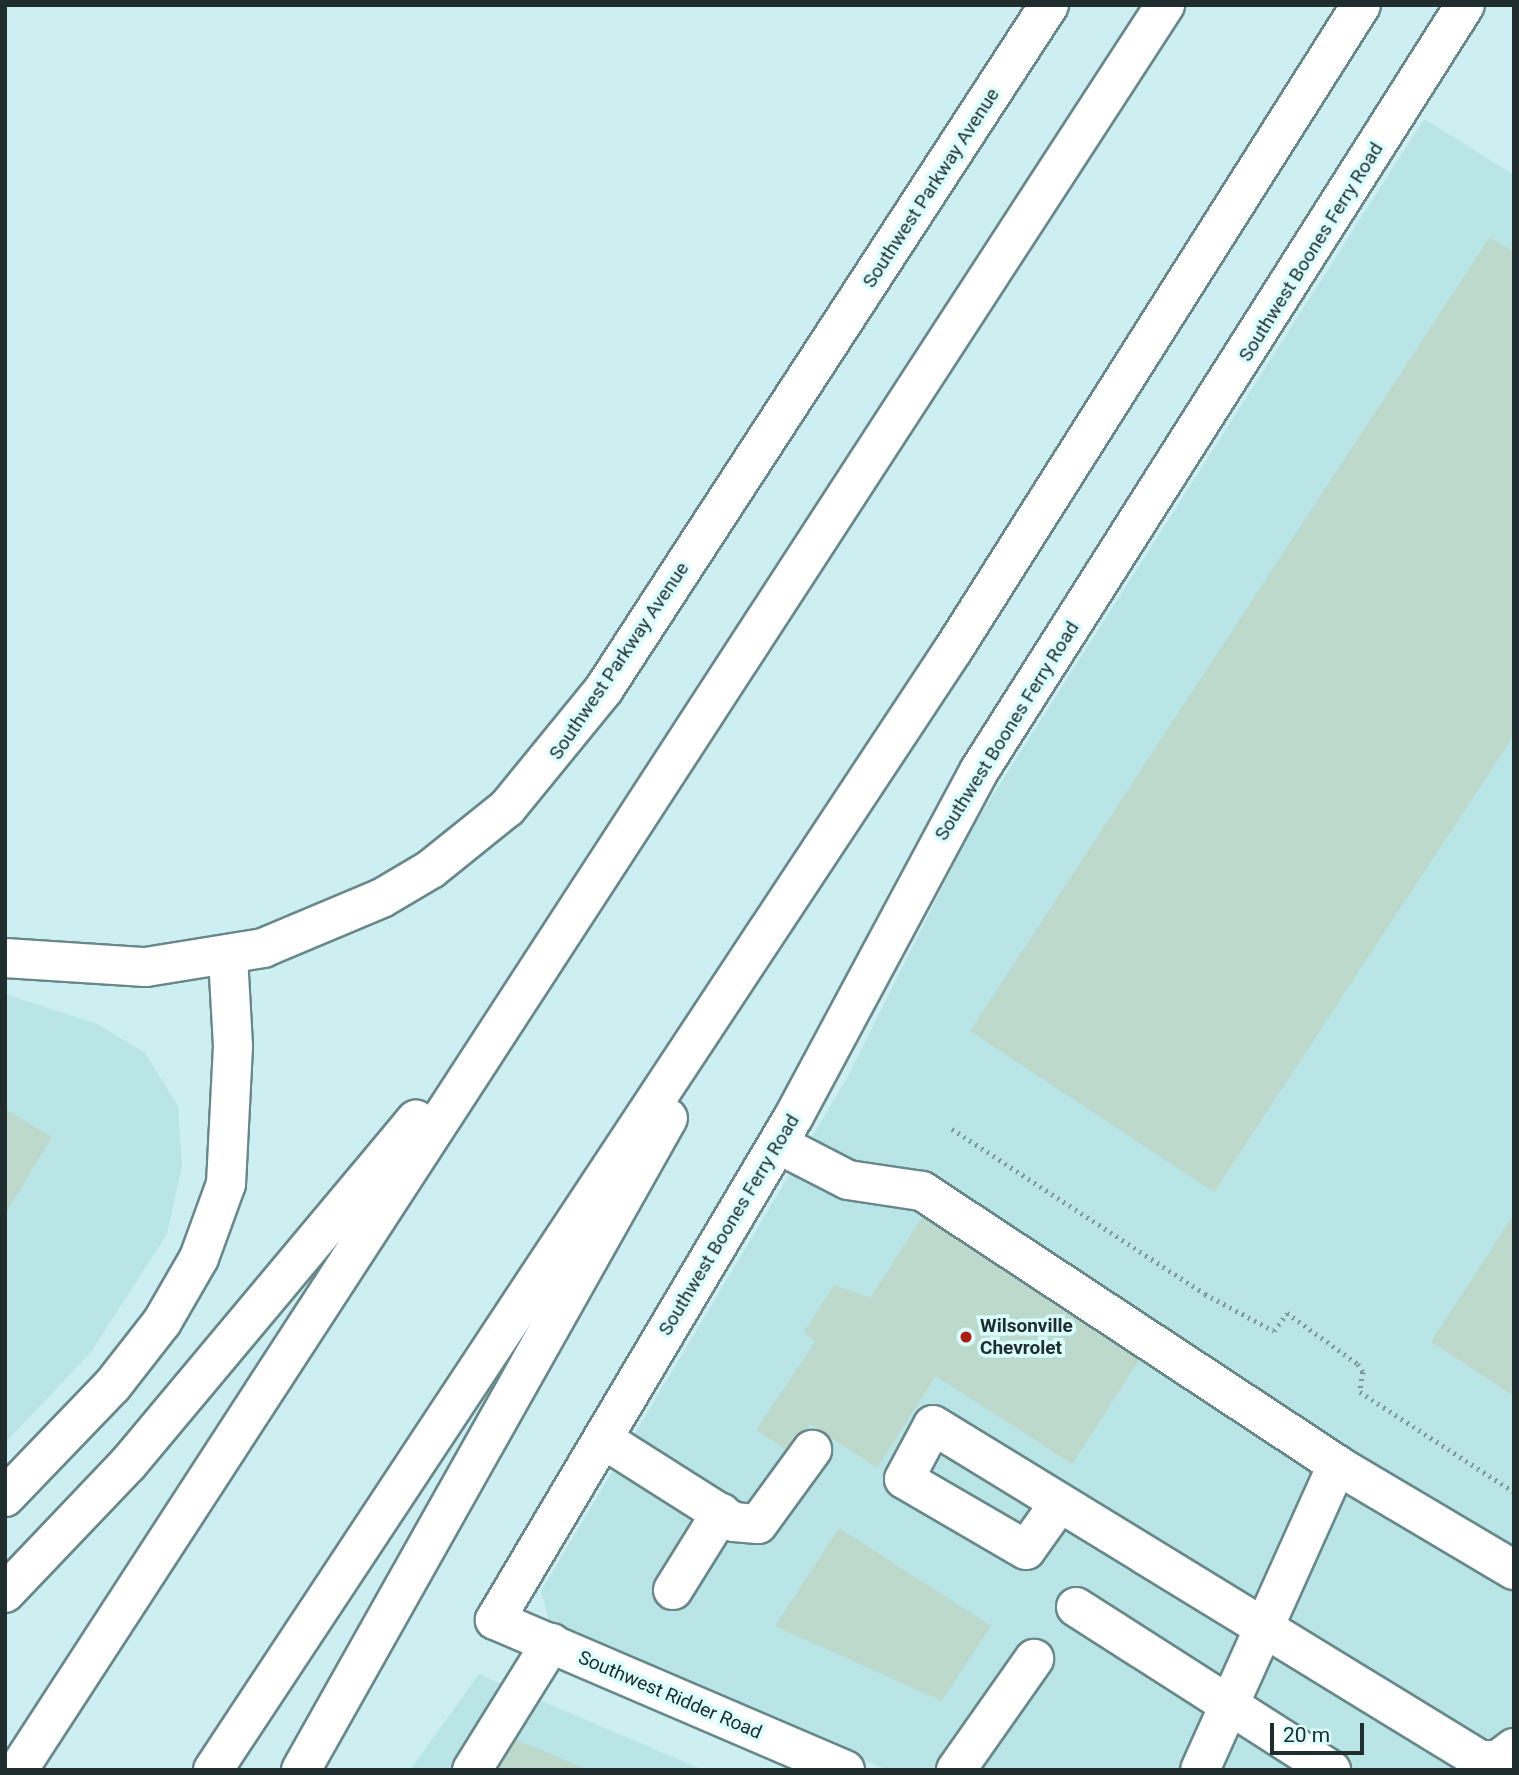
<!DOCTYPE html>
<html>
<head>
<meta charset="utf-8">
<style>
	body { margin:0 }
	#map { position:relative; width:1519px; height:1775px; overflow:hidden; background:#cdeff1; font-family:Roboto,sans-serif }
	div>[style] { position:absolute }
	.built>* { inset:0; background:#b9e5e7 }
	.building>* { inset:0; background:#bcd9cb }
	.path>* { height:4.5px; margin-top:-2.25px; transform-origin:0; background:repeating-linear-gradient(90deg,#7e9698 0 2px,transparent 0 7px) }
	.roads { filter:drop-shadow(2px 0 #68888a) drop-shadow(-2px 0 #68888a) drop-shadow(0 2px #68888a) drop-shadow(0 -2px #68888a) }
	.minor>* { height:38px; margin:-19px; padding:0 19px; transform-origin:19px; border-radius:19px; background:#fff }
	.highway>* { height:38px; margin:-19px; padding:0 19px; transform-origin:19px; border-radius:19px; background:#fff }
	.dots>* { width:19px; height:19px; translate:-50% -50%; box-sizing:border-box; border:4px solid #dafdfe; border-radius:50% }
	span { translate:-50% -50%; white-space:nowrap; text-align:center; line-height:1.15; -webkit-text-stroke:7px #dafdfe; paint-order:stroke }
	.street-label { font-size:19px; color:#202d2e }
	.poi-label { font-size:19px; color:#202d2e; font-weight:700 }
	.left { translate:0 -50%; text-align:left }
	.frame { position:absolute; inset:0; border:7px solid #202d2e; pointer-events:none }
	.scale { position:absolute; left:1270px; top:1723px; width:94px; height:32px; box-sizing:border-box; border:4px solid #202d2e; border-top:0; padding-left:9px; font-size:21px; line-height:24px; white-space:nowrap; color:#202d2e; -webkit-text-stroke:5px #dafdfe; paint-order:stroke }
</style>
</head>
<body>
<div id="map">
	<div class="built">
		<div style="clip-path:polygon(1424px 119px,1514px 175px,1514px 1770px,887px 1770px,550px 1625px,541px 1591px,847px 1078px,972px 828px)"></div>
		<div style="clip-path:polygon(5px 994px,97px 1024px,145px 1053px,178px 1106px,182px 1165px,167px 1234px,91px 1352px,5px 1443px)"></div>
		<div style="clip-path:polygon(479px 1674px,703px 1770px,410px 1770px)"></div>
	</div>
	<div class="building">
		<div style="clip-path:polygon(1490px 237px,1514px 253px,1514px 735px,1214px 1192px,970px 1031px)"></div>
		<div style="clip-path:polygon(5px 1109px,52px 1137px,5px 1214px)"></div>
		<div style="clip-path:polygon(927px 1210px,1145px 1351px,1072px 1464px,936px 1376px,877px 1468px,810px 1424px,791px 1453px,756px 1430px,815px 1342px,804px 1332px,834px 1285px,870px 1298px)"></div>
		<div style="clip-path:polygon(1514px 1214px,1514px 1396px,1431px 1342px)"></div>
		<div style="clip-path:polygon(839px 1528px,991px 1626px,942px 1701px,775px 1626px)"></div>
		<div style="clip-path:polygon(515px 1739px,588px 1770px,496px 1770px)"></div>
	</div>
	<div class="path">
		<div style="left:952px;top:1129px;width:302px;rotate:33.1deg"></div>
		<div style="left:1205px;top:1294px;width:78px;rotate:28.2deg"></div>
		<div style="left:1274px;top:1331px;width:22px;rotate:-54deg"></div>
		<div style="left:1287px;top:1313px;width:87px;rotate:35.7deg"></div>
		<div style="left:1358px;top:1364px;width:9px;rotate:58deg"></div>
		<div style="left:1363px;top:1372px;width:20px;rotate:99deg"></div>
		<div style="left:1360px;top:1392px;width:184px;rotate:33deg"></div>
	</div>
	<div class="roads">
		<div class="minor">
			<div style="left:5px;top:958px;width:141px;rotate:3.7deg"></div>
			<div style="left:146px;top:967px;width:119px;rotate:-9.2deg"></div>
			<div style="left:263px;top:948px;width:129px;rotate:-22.8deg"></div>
			<div style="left:382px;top:898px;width:57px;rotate:-30.6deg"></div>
			<div style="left:431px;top:869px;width:97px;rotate:-38.8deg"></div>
			<div style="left:507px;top:808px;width:154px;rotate:-50.8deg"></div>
			<div style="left:604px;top:689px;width:816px;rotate:-56.95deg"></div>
			<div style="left:778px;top:1144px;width:79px;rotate:27.2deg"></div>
			<div style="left:848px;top:1180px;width:75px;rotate:8.5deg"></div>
			<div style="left:922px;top:1191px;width:497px;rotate:33.4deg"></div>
			<div style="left:1337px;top:1465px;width:334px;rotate:114.2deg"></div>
			<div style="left:603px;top:1439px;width:155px;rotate:32.4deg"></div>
			<div style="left:734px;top:1522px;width:24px;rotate:5deg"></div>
			<div style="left:758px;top:1524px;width:92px;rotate:-53.9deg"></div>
			<div style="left:1337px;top:1465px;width:206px;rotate:30.7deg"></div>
			<div style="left:5px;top:1497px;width:154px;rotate:-46.1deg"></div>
			<div style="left:112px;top:1386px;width:81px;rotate:-52deg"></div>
			<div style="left:162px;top:1322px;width:74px;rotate:-60deg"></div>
			<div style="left:199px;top:1258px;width:79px;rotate:-70deg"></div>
			<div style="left:226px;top:1184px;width:138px;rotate:-87.1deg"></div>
			<div style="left:233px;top:1046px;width:89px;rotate:-93.2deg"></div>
			<div style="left:1058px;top:1505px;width:55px;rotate:125.4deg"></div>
			<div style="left:1026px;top:1550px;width:141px;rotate:-149.8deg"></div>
			<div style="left:904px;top:1479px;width:61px;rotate:-61.8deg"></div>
			<div style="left:933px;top:1425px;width:641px;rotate:31.48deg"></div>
			<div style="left:1480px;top:1760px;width:18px"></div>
			<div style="left:1498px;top:1760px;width:20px;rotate:-37deg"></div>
			<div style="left:673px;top:1590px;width:91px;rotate:-58.1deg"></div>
			<div style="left:1076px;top:1607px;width:303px;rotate:32.6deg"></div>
			<div style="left:472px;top:1770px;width:150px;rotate:-58.1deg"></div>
			<div style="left:845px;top:1770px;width:381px;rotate:-156.8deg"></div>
			<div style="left:495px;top:1620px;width:586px;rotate:-59.32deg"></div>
			<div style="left:794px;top:1116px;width:391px;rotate:-61.8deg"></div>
			<div style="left:979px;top:771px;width:907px;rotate:-57.61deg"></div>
			<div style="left:956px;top:1770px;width:136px;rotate:-54.9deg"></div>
		</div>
		<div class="highway">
			<div style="left:5px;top:1593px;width:178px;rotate:-46.4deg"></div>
			<div style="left:128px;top:1464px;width:449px;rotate:-50.1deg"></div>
			<div style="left:18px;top:1770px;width:2105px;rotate:-56.98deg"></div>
			<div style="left:213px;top:1770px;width:1342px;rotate:-56.55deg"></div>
			<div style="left:953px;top:650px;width:763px;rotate:-57.68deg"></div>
			<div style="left:301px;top:1770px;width:748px;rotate:-60.63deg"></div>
		</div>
	</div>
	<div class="dots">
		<div style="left:966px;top:1337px;background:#ac1c0f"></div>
	</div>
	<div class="street-label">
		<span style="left:931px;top:188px;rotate:-57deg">Southwest Parkway Avenue</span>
		<span style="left:1311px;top:252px;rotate:-58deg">Southwest Boones Ferry Road</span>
		<span style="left:619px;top:661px;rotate:-56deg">Southwest Parkway Avenue</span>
		<span style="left:1007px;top:731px;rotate:-58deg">Southwest Boones Ferry Road</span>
		<span style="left:729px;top:1225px;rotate:-59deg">Southwest Boones Ferry Road</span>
		<span style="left:670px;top:1695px;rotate:23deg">Southwest Ridder Road</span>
	</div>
	<div class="poi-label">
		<span class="left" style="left:980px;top:1337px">Wilsonville<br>Chevrolet</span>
	</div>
	<div class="frame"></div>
	<div class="scale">20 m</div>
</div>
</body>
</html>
